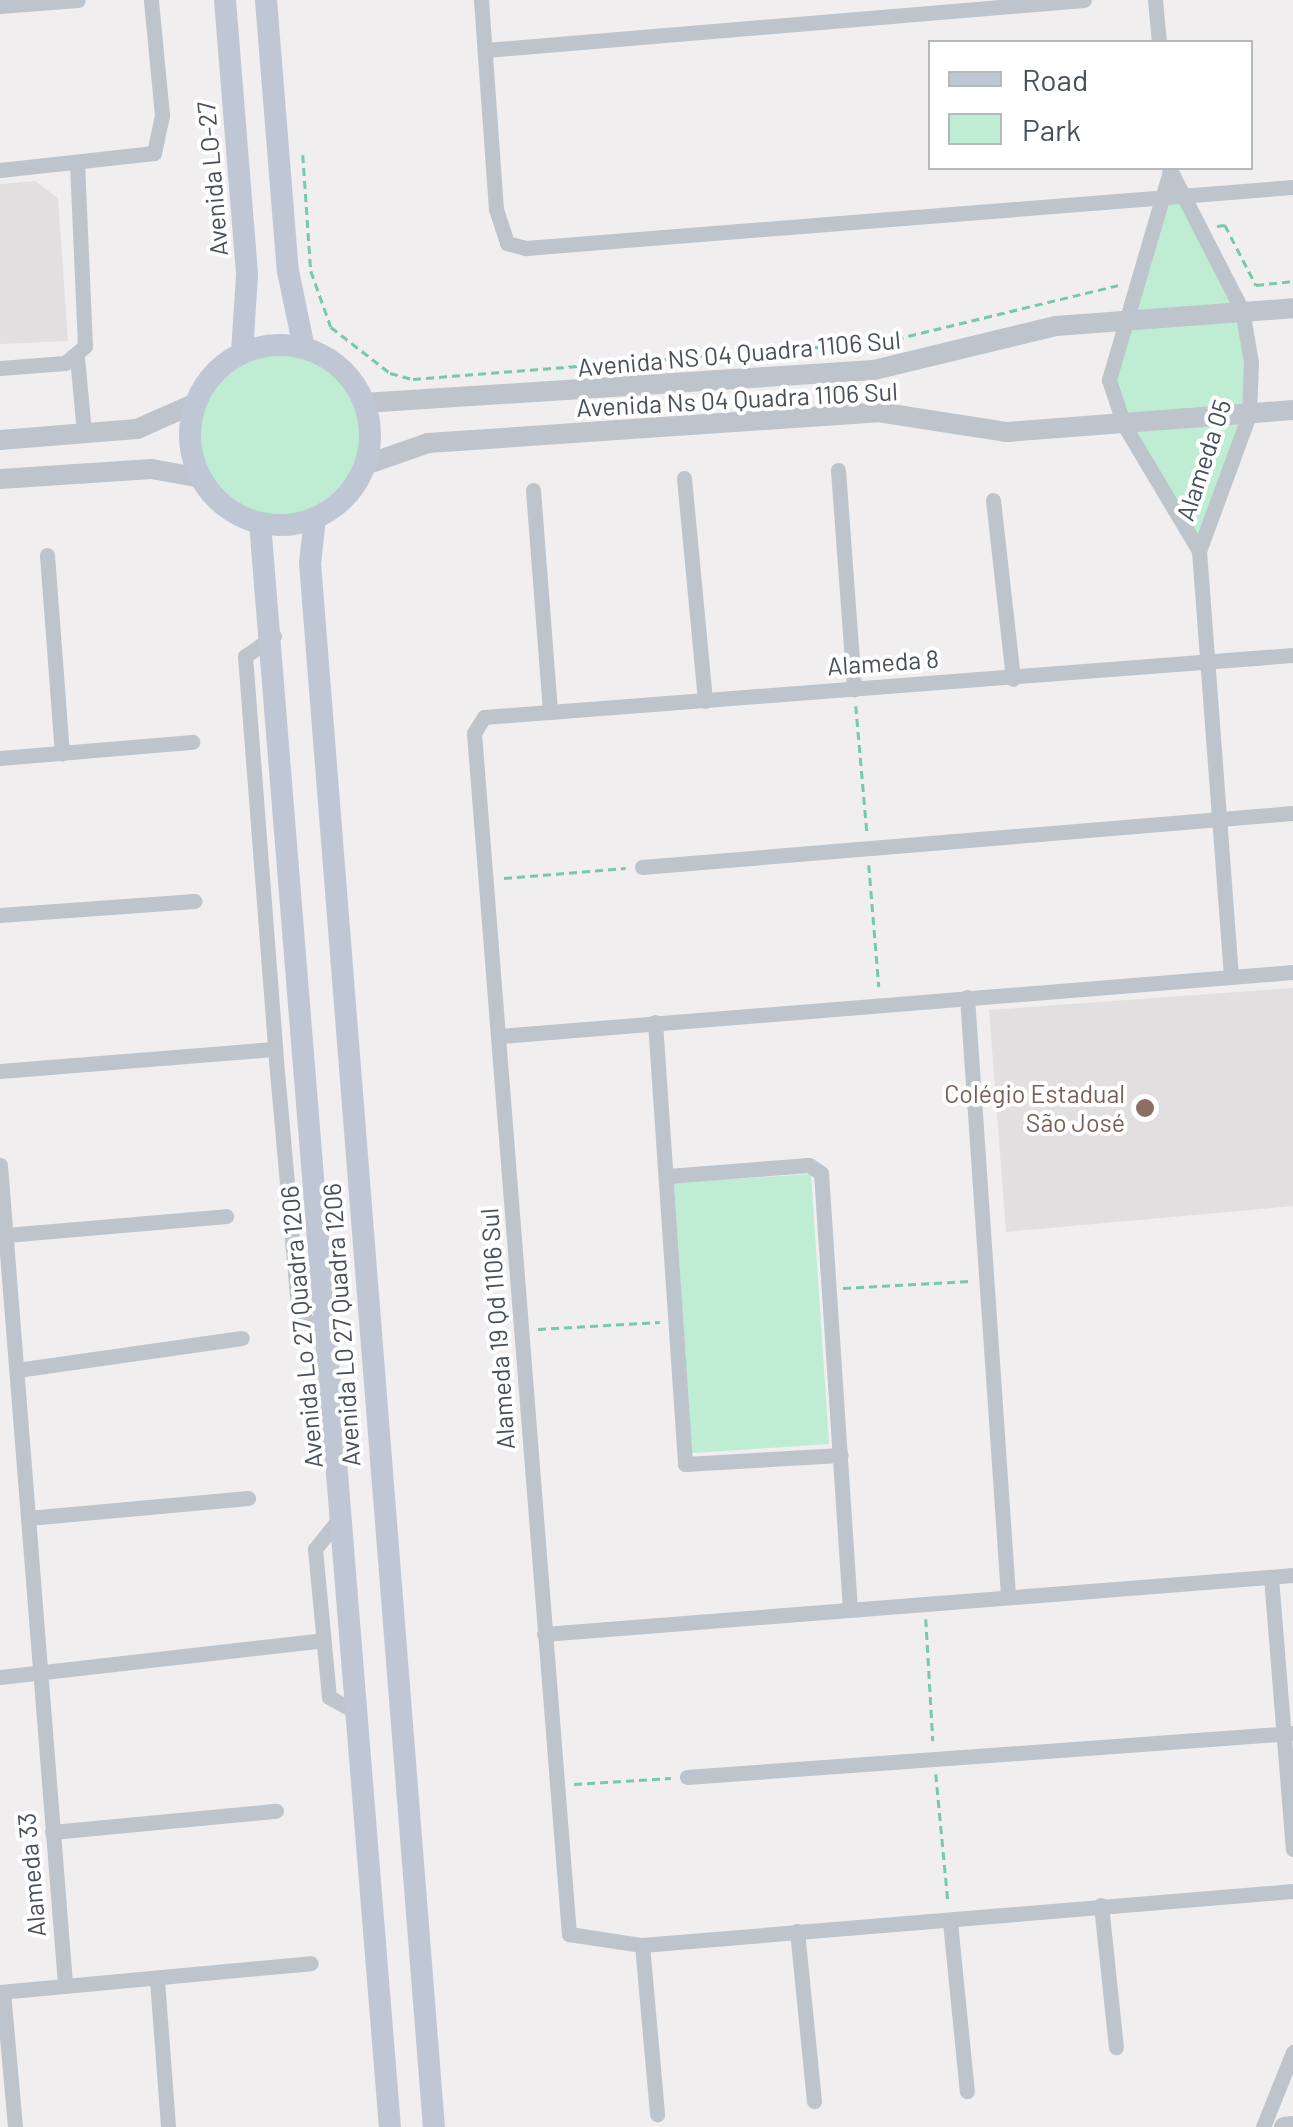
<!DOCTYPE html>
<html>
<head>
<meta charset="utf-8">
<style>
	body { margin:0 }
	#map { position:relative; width:1293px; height:2127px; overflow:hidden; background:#f0eeee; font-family:Barlow,sans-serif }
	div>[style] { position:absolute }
	.education>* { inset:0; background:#e1dfdf }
	.green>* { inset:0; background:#beedd4 }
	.round { border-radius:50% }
	.path>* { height:2.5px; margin-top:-1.25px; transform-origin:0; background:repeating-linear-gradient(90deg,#77c9a8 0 8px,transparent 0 13px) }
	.minor>* { height:15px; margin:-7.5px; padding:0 7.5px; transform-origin:7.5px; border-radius:7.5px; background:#bdc4cc }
	.tertiary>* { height:20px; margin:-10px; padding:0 10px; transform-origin:10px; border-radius:10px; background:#bdc4cc }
	.secondary>* { height:22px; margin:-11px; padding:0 11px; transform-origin:11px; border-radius:11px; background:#bfc7d4 }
	.secondary>.ring { margin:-11px; padding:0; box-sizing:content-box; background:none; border:22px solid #bfc7d4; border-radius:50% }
	.dots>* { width:28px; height:28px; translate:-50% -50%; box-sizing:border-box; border:5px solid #fff; border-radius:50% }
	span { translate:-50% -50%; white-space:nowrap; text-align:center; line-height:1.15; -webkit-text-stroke:8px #fff; paint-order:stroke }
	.street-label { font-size:25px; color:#474f5a }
	.education-label { font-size:25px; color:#785e54 }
	.right { translate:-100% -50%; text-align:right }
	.legend { position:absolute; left:928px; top:40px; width:325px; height:130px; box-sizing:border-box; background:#fff; border:2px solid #b5b9bd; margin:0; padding:12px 18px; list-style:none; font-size:30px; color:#474f5a }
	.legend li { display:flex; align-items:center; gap:20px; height:50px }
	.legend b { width:50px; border:2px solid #b5b9bd }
</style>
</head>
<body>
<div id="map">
	<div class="education">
		<div style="clip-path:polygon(35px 181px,58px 198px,68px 341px,0 344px,0 184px)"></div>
		<div style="clip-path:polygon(1293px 988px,1293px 1206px,1006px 1232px,989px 1010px)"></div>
	</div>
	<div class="green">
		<div style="clip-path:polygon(1170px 171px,1242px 310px,1228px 313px,1248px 335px,1251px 385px,1199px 551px,1109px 380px)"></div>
		<div class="round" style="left:193px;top:349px;width:172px;height:172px"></div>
		<div style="clip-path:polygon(811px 1174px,829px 1444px,692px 1453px,674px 1183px)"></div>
	</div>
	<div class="path">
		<div style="left:303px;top:155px;width:116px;rotate:86.1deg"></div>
		<div style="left:311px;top:271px;width:59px;rotate:70.3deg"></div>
		<div style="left:331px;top:327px;width:75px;rotate:37.9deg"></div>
		<div style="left:390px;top:373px;width:24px;rotate:15deg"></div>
		<div style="left:413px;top:379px;width:471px;rotate:-4.5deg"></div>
		<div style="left:883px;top:342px;width:242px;rotate:-13.6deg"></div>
		<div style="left:1217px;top:226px;width:8px;rotate:-7deg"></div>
		<div style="left:1225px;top:225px;width:68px;rotate:62.7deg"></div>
		<div style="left:1256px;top:285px;width:37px;rotate:-6deg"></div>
		<div style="left:856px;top:706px;width:126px;rotate:85deg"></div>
		<div style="left:869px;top:865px;width:122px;rotate:85.3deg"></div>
		<div style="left:504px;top:878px;width:122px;rotate:-4.7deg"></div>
		<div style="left:843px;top:1288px;width:127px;rotate:-3.2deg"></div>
		<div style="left:538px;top:1329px;width:122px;rotate:-3.3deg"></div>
		<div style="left:926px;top:1619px;width:122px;rotate:86.7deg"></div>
		<div style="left:936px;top:1774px;width:127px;rotate:84.6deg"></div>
		<div style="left:574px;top:1784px;width:97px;rotate:-3.5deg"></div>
	</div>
	<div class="minor">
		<div style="left:481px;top:0;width:210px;rotate:85.9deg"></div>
		<div style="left:496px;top:209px;width:36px;rotate:72deg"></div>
		<div style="left:507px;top:243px;width:20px;rotate:15deg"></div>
		<div style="left:526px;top:248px;width:769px;rotate:-4.55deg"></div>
		<div style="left:1155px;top:0;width:42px;rotate:84.6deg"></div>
		<div style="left:0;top:6px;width:78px;rotate:-4.4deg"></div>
		<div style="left:486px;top:50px;width:600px;rotate:-4.78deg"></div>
		<div style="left:1169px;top:168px;width:160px;rotate:62.8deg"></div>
		<div style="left:1242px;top:310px;width:53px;rotate:80.2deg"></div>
		<div style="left:1251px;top:362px;width:53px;rotate:92.2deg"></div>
		<div style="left:1249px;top:415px;width:145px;rotate:110.2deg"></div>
		<div style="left:1199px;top:551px;width:426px;rotate:85.7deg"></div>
		<div style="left:0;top:170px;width:155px;rotate:-6.3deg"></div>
		<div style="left:154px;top:153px;width:39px;rotate:-78deg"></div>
		<div style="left:162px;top:115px;width:116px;rotate:-95.5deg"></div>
		<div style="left:1170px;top:171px;width:218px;rotate:106.3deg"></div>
		<div style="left:1109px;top:380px;width:47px;rotate:71.6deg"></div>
		<div style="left:1124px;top:425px;width:147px;rotate:59.2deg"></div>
		<div style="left:77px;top:357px;width:76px;rotate:84.7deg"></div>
		<div style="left:0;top:368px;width:65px;rotate:-4.4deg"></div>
		<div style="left:65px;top:363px;width:26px;rotate:-40deg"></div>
		<div style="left:85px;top:346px;width:182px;rotate:-92.5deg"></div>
		<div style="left:838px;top:470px;width:220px;rotate:85.8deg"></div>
		<div style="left:684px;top:478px;width:224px;rotate:84.6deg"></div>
		<div style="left:533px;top:490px;width:223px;rotate:85.6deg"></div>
		<div style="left:993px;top:500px;width:180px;rotate:83.6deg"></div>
		<div style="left:47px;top:555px;width:199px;rotate:85.7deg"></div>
		<div style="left:274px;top:636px;width:35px;rotate:145deg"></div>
		<div style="left:245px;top:656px;width:394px;rotate:85.6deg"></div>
		<div style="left:275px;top:1049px;width:261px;rotate:84.9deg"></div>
		<div style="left:298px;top:1309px;width:53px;rotate:52.7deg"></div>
		<div style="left:1293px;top:655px;width:811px;rotate:175.62deg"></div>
		<div style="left:484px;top:717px;width:19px;rotate:122deg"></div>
		<div style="left:474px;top:733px;width:1205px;rotate:85.48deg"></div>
		<div style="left:569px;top:1934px;width:74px;rotate:8.6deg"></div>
		<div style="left:642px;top:1945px;width:653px;rotate:-4.74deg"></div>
		<div style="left:0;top:758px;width:193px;rotate:-4.8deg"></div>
		<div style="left:642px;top:867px;width:653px;rotate:-4.74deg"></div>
		<div style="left:0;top:915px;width:195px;rotate:-4.1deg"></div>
		<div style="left:967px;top:997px;width:599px;rotate:86.08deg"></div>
		<div style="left:655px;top:1022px;width:443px;rotate:86.1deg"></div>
		<div style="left:685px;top:1464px;width:156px;rotate:-3.3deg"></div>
		<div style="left:500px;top:1036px;width:796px;rotate:-4.61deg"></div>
		<div style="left:0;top:1071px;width:276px;rotate:-4.6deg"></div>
		<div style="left:0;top:1165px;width:821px;rotate:85.46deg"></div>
		<div style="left:668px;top:1176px;width:141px;rotate:-4.5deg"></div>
		<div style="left:809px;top:1165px;width:14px;rotate:34deg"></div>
		<div style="left:821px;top:1173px;width:435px;rotate:86.2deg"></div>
		<div style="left:6px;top:1235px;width:221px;rotate:-4.9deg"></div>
		<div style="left:17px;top:1370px;width:227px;rotate:-8.1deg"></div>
		<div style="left:343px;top:1514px;width:45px;rotate:128.7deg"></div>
		<div style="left:315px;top:1549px;width:149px;rotate:84.6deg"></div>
		<div style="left:329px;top:1697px;width:33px;rotate:29deg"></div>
		<div style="left:28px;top:1518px;width:221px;rotate:-5.2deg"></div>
		<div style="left:1271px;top:1577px;width:273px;rotate:85.4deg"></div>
		<div style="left:544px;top:1634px;width:751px;rotate:-4.5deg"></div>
		<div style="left:0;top:1677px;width:325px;rotate:-6.5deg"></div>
		<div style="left:687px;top:1777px;width:608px;rotate:-4.15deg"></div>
		<div style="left:52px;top:1832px;width:225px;rotate:-5.4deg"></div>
		<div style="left:1101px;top:1905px;width:143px;rotate:84deg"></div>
		<div style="left:950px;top:1922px;width:170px;rotate:84.3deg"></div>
		<div style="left:797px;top:1931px;width:171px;rotate:84.3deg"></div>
		<div style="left:642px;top:1945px;width:170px;rotate:84.9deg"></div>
		<div style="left:157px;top:1980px;width:147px;rotate:85.7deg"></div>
		<div style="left:0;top:1992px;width:312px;rotate:-5.3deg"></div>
		<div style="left:3px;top:1992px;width:136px;rotate:84.9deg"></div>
		<div style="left:1263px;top:2127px;width:81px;rotate:-68.2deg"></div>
	</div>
	<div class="tertiary">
		<div style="left:364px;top:403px;width:511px;rotate:-3.7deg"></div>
		<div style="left:874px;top:370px;width:187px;rotate:-13.6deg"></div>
		<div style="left:1056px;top:326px;width:238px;rotate:-4.3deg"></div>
		<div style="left:0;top:440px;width:137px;rotate:-4.6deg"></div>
		<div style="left:137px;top:429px;width:64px;rotate:-23.8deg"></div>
		<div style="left:365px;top:465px;width:67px;rotate:-19.2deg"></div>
		<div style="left:428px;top:443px;width:451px;rotate:-3.9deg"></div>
		<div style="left:878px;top:412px;width:131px;rotate:8.8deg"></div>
		<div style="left:1007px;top:432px;width:287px;rotate:-4.4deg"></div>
		<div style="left:0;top:479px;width:152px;rotate:-3.8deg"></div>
		<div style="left:152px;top:469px;width:50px;rotate:10.4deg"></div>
		<div style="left:1284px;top:2127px;width:9px;rotate:-6deg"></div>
	</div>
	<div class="secondary">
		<div style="left:225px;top:0;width:276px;rotate:85.4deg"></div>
		<div style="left:247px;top:275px;width:78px;rotate:93.7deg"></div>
		<div style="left:266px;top:0;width:272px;rotate:85.4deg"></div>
		<div style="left:288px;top:271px;width:79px;rotate:78.3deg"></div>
		<div class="ring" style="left:190px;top:345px;width:158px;height:158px"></div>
		<div style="left:315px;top:518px;width:45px;rotate:96.3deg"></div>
		<div style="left:310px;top:563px;width:1569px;rotate:85.47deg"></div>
		<div style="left:260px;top:523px;width:1609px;rotate:85.37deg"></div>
	</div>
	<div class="dots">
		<div style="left:1145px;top:1108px;background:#8d6e63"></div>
	</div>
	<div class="street-label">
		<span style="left:212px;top:179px;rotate:-95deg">Avenida LO-27</span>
		<span style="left:739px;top:353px;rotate:-5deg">Avenida NS 04 Quadra 1106 Sul</span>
		<span style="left:737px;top:399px;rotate:-3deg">Avenida Ns 04 Quadra 1106 Sul</span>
		<span style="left:1203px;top:460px;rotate:-72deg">Alameda 05</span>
		<span style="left:883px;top:662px;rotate:-4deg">Alameda 8</span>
		<span style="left:341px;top:1325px;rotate:-94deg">Avenida L0 27 Quadra 1206</span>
		<span style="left:301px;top:1327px;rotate:-95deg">Avenida Lo 27 Quadra 1206</span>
		<span style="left:497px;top:1329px;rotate:-94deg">Alameda 19 Qd 1106 Sul</span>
		<span style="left:31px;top:1875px;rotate:-95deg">Alameda 33</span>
	</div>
	<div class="education-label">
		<span class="right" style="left:1125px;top:1108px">Colégio Estadual<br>São José</span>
	</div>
	<ul class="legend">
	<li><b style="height:12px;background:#bfc7d4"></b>Road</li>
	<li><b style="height:28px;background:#beedd4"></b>Park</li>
	</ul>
</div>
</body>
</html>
